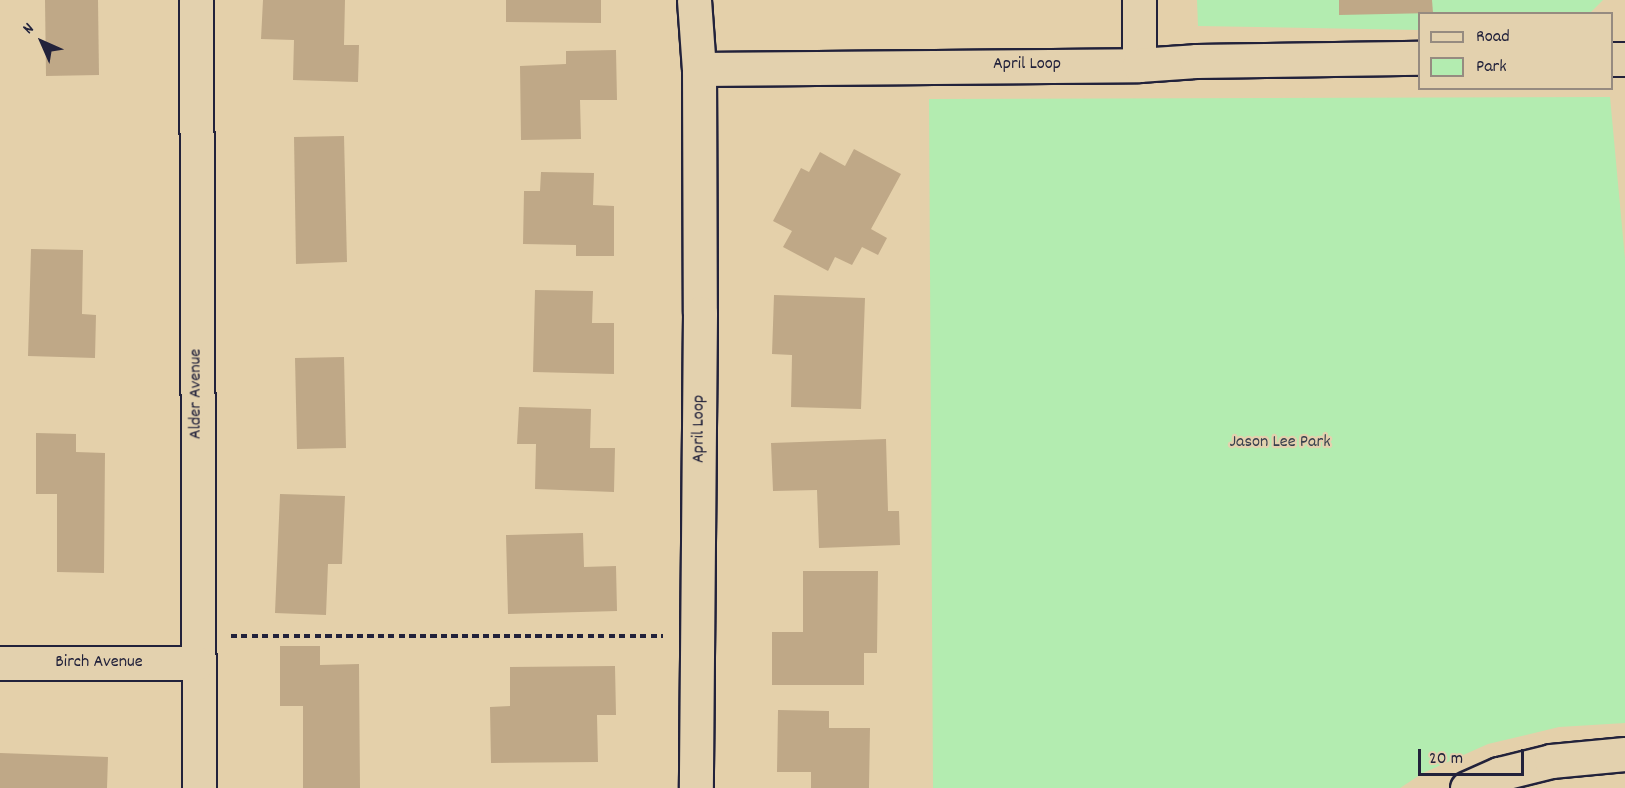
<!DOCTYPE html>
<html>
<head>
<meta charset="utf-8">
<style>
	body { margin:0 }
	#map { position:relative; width:1625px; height:788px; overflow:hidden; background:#e4d0aa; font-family:Dekko,sans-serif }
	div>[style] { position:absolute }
	.green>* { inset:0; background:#b3ecb0 }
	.building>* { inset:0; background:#bfa887 }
	.path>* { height:4px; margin-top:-2px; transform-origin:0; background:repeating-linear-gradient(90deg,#22223b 0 6px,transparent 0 10.5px) }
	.roads { filter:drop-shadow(2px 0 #22223b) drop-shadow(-2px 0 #22223b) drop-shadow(0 2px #22223b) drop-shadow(0 -2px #22223b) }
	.minor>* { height:33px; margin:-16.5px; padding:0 16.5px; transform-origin:16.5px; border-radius:16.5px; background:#e3d1ae }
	span { translate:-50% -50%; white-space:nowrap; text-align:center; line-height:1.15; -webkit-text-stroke:4.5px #e3d1ae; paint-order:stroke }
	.street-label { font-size:18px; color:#22223b }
	.park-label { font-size:18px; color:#38404d }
	.legend { position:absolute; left:1418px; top:12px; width:195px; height:78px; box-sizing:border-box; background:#e3d1ae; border:2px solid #968b80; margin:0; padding:8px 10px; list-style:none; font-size:18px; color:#22223b }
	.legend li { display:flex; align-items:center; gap:12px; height:30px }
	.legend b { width:30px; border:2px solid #968b80 }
	.north { position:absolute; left:12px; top:12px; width:60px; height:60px; -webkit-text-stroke:4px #e3d1ae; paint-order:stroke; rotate:315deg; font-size:16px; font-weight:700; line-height:24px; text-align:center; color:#22223b }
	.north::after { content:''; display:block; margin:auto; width:21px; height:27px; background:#22223b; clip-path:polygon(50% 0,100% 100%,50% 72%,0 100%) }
	.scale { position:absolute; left:1418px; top:749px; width:106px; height:27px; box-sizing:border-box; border:3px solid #22223b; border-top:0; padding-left:8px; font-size:18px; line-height:21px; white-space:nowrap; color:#22223b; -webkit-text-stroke:4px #e3d1ae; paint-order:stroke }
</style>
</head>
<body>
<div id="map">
	<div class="green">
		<div style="clip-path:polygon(1197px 0,1603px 0,1590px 13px,1420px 14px,1419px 30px,1198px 26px)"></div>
		<div style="clip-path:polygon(1610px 97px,1625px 259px,1625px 723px,1559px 727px,1488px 744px,1423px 773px,1400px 788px,933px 788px,929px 99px)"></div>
	</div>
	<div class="building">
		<div style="clip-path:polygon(45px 0,98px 0,99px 75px,46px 76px)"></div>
		<div style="clip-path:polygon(263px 0,345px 0,344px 45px,359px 45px,358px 82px,293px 80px,294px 40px,261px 39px)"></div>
		<div style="clip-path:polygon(506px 0,601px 0,601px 23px,506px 22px)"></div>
		<div style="clip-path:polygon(1339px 0,1432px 0,1433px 13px,1339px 15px)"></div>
		<div style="clip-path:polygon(616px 50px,617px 100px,580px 100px,581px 139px,521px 140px,520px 66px,566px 64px,566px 51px)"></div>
		<div style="clip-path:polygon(344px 136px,347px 262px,296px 264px,294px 137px)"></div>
		<div style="clip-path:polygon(854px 149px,901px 174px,871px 229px,887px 238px,878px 255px,862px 247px,852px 265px,835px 257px,828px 271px,783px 247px,792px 231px,773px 221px,801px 168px,809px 172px,820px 152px,845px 166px)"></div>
		<div style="clip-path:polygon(541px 172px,594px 173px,593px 205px,614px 206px,614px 256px,576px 256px,576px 245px,523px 244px,524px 191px,540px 191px)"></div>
		<div style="clip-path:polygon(31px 249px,83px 250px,82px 314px,96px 315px,95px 358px,28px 356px)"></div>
		<div style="clip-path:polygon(535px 290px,593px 291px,592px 323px,614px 323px,614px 374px,533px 372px)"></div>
		<div style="clip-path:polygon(774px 295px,865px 298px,861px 409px,791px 407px,792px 355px,772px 354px)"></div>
		<div style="clip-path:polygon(344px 357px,346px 448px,297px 449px,295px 358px)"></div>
		<div style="clip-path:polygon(519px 407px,591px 409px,590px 448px,615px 448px,614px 492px,535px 489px,536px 444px,517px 444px)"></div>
		<div style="clip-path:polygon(36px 433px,76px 434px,76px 452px,105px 453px,104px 573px,57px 572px,57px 494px,36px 494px)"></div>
		<div style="clip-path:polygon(886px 439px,888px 511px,899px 511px,900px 545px,819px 548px,817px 490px,773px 491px,771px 443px)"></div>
		<div style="clip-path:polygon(280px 494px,345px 496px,342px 564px,328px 564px,326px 615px,275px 613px)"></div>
		<div style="clip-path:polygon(583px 533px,584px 567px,616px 566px,617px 611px,508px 614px,506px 535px)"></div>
		<div style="clip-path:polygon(803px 571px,878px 571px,877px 653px,864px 653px,864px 685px,772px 685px,772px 632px,803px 632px)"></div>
		<div style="clip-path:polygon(280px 646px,320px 646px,320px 665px,359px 664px,360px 788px,303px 788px,303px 706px,280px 706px)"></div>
		<div style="clip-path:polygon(615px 666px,616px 715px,597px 715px,598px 762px,491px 763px,490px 707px,510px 706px,510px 667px)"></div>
		<div style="clip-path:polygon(778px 710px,829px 711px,829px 728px,870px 728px,869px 788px,811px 788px,811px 772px,777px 772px)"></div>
		<div style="clip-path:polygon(0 753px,108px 757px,107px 788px,0 788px)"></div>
	</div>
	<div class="path">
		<div style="left:231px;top:636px;width:432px"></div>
	</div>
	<div class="roads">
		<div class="minor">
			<div style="left:196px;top:0;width:788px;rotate:89.78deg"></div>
			<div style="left:694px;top:0;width:69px;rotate:85.9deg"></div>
			<div style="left:699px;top:69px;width:244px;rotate:89.8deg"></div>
			<div style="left:700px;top:313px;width:475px;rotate:90.5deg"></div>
			<div style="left:1139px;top:0;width:65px;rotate:90deg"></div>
			<div style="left:1612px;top:59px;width:13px"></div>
			<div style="left:699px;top:69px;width:440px;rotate:-0.5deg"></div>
			<div style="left:1139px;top:65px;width:57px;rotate:-4deg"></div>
			<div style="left:1196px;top:61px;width:224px;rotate:-0.8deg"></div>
			<div style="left:0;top:663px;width:197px"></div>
			<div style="left:1467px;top:788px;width:35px;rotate:-24deg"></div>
			<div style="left:1499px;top:774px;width:54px;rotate:-14deg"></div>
			<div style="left:1551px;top:761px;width:74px;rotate:-5.4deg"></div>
		</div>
	</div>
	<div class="street-label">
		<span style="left:1027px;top:65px">April Loop</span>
		<span style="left:197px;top:394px;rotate:-90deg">Alder Avenue</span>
		<span style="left:700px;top:429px;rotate:-90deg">April Loop</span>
		<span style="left:99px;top:663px">Birch Avenue</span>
	</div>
	<div class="park-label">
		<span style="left:1280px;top:443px">Jason Lee Park</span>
	</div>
	<ul class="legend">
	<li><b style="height:8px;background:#e3d1ae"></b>Road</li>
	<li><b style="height:16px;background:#b3ecb0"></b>Park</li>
	</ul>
	<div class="north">N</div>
	<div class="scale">20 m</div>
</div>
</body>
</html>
